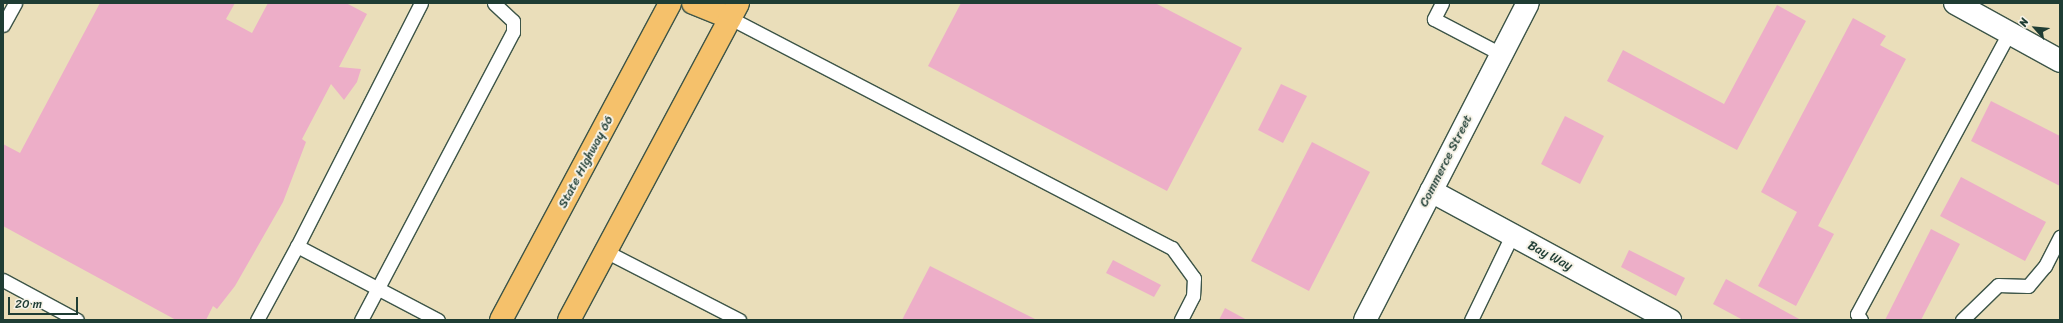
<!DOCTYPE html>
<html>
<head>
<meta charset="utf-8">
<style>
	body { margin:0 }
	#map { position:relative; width:2063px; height:323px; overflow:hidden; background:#eadeba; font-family:Sriracha,sans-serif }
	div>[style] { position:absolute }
	.building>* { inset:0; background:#edaec8 }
	.roads { filter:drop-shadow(1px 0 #3d5548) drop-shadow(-1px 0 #3d5548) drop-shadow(0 1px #3d5548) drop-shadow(0 -1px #3d5548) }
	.service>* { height:13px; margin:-6.5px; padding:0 6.5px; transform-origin:6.5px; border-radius:6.5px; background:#fff }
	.minor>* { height:22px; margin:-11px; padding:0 11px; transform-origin:11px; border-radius:11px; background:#fff }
	.tertiary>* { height:22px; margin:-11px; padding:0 11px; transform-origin:11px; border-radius:11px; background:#fff }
	.primary>* { height:22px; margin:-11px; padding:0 11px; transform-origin:11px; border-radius:11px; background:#f5c16b }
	span { translate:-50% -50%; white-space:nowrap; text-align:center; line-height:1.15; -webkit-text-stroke:4px #f7f3e8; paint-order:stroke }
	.street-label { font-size:13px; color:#1f3d34 }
	.frame { position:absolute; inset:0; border:4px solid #1f3d34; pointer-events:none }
	.north { position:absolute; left:2015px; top:8px; width:40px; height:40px; -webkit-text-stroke:3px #f7f3e8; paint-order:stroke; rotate:297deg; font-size:11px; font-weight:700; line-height:16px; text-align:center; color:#1f3d34 }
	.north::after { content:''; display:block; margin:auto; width:14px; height:18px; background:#1f3d34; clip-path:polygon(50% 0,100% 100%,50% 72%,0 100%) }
	.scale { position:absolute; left:8px; top:297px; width:70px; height:18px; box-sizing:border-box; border:2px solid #1f3d34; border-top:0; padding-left:5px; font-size:12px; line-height:14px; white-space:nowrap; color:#1f3d34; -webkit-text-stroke:3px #f7f3e8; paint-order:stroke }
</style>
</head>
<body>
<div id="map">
	<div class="building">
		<div style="clip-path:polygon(100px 3px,235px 3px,226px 19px,252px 33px,268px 3px,346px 3px,367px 14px,339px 67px,361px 69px,357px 82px,344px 100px,331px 84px,302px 139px,306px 142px,283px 202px,235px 286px,217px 309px,213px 306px,206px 320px,176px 320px,3px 226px,3px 144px,20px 153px)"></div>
		<div style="clip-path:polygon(961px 3px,1155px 3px,1242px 48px,1167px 191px,928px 66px)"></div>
		<div style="clip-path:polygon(1777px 5px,1806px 21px,1737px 150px,1607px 81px,1623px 50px,1724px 104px)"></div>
		<div style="clip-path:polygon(1853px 18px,1886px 36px,1880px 45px,1906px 59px,1818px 226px,1834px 234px,1796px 306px,1758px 286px,1797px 212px,1761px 192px)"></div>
		<div style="clip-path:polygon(1281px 84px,1307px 96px,1283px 143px,1258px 130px)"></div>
		<div style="clip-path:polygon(1991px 101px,2060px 136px,2060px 186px,1971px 141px)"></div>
		<div style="clip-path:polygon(1565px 116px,1604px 136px,1580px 184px,1541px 164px)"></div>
		<div style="clip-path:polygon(1312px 142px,1370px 172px,1309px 291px,1251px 261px)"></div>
		<div style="clip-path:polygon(1961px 177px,2046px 222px,2025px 261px,1940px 216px)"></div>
		<div style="clip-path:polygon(1931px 229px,1960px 244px,1921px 320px,1885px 320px)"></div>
		<div style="clip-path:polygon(1629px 250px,1685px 278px,1676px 296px,1621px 267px)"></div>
		<div style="clip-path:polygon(1113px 260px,1161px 285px,1154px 297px,1106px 273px)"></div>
		<div style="clip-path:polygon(930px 266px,1037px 320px,902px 320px)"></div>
		<div style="clip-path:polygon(1726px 279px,1801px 320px,1743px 320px,1713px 304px)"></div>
		<div style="clip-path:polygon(1225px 308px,1247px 320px,1219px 320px)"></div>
	</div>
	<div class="roads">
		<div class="service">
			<div style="left:421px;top:3px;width:273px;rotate:117deg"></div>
			<div style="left:297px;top:246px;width:159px;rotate:27.7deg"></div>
			<div style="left:1442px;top:3px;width:18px;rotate:117deg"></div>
			<div style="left:1434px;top:19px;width:76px;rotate:27.6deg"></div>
			<div style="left:730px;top:18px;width:498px;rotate:27.5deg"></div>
			<div style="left:1172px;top:248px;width:37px;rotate:54deg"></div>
			<div style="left:1194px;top:278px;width:18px;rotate:93deg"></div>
			<div style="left:1193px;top:296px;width:27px;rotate:117deg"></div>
			<div style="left:3px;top:25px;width:25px;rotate:-61deg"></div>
			<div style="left:605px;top:251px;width:151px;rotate:27.2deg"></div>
			<div style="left:3px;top:280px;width:84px;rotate:28.4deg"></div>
			<div style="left:257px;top:320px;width:84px;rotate:-61.6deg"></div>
			<div style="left:361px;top:320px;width:326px;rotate:-62.2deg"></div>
			<div style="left:513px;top:32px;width:11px;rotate:-90deg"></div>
			<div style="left:513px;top:21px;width:26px;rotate:-137deg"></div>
			<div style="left:1471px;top:320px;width:94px;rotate:-64.2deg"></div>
			<div style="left:1861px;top:320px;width:7px;rotate:-124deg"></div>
			<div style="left:1857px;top:314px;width:319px;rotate:-61.6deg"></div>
			<div style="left:1962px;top:320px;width:50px;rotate:-44.2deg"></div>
			<div style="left:1998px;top:285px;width:30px;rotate:2deg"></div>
			<div style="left:2028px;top:286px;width:26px;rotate:-50deg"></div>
			<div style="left:2045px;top:266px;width:33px;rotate:-63deg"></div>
		</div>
		<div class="minor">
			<div style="left:1955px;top:3px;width:120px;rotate:28.9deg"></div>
			<div style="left:1431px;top:191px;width:272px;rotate:28.4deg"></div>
		</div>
		<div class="tertiary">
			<div style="left:1365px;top:320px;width:356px;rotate:-62.8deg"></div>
		</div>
		<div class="primary">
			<div style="left:693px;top:3px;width:40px;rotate:22deg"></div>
			<div style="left:501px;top:320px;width:359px;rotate:-61.9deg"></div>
			<div style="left:569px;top:320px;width:359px;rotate:-61.9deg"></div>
		</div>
	</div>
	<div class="street-label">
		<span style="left:1446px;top:161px;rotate:-63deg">Commerce Street</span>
		<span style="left:586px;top:162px;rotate:-62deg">State Highway 66</span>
		<span style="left:1550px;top:256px;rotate:28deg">Bay Way</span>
	</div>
	<div class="frame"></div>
	<div class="north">N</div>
	<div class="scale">20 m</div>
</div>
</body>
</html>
